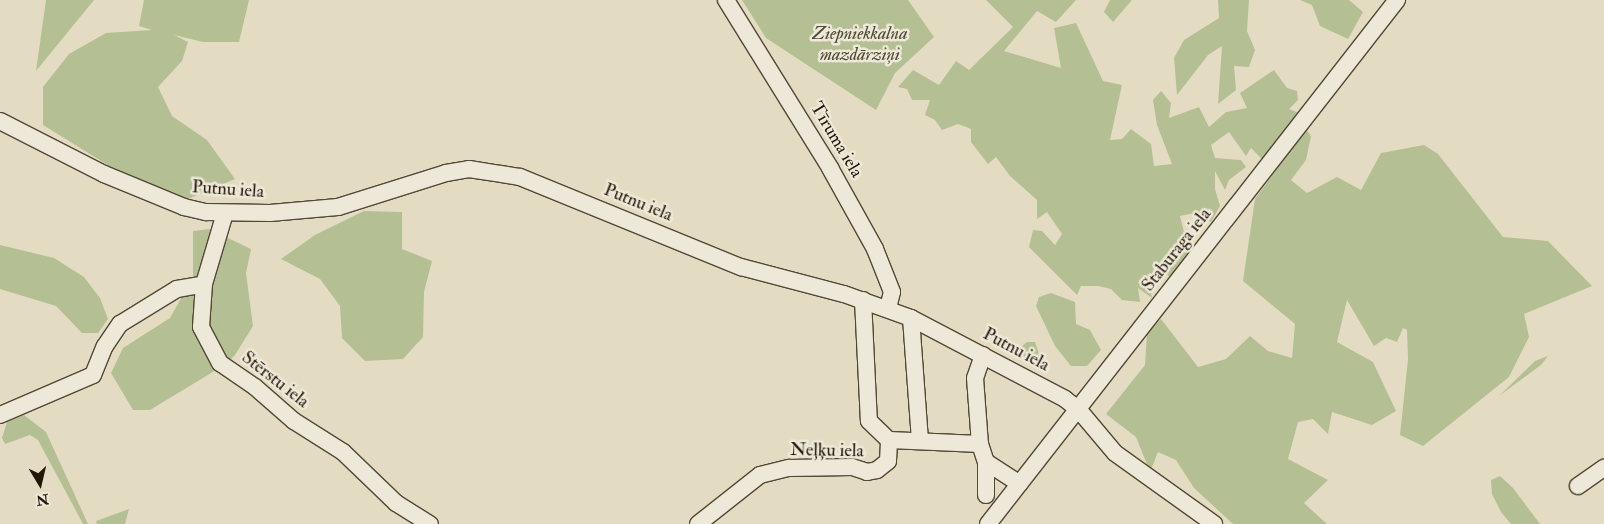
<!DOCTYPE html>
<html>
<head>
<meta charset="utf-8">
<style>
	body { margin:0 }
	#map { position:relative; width:1604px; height:524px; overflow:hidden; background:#e4dcc2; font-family:"IM FELL Double Pica",serif }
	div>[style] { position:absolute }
	.green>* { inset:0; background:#b4c093 }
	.roads { filter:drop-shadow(1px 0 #524836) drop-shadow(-1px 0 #524836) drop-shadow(0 1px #524836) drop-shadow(0 -1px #524836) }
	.minor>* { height:16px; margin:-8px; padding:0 8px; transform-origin:8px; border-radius:8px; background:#ede8d7 }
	span { translate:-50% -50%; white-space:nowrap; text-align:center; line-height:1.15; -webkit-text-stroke:5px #ede8d7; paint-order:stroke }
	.park-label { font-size:18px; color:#4e4932; font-style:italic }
	.street-label { font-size:18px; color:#221608 }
	.north { position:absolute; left:15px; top:459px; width:50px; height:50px; -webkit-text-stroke:4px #ede8d7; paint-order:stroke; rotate:171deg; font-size:14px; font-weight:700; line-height:20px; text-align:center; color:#221608 }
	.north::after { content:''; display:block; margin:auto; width:18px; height:22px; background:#221608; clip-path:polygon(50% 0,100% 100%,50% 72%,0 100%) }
</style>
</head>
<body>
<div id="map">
	<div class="green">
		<div style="clip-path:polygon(46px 0,94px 0,36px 71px)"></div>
		<div style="clip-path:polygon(144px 0,249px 0,239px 42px,203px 42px,174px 35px,188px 42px,182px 61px,158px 87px,172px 116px,207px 140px,235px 179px,188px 199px,127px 177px,43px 125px,43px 87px,69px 54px,106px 33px,152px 30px,139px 26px)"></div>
		<div style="clip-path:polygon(742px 0,908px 0,934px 37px,895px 73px,876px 110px,766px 38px)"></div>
		<div style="clip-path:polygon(986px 0,1076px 0,1056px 22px,1037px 11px,1004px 51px,1061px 68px,1054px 28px,1076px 23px,1103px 81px,1122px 85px,1110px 140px,1122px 139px,1131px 129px,1151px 144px,1154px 166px,1172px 164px,1157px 125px,1153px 100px,1161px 91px,1171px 103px,1169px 118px,1199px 107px,1209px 127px,1226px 112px,1247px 108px,1240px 93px,1274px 70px,1287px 88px,1297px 91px,1298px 100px,1289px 109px,1301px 114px,1264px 161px,1251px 148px,1246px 156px,1229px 132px,1211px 145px,1215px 158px,1241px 160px,1246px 167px,1229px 180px,1225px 190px,1215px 171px,1215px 189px,1220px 206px,1211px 222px,1194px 213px,1180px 216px,1189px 252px,1172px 279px,1156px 264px,1149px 283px,1152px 298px,1138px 288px,1140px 302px,1122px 300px,1111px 289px,1098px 286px,1081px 286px,1077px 295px,1029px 247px,1033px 230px,1042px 231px,1055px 245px,1062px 234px,1047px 212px,1037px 219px,1037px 200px,1010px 176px,996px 157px,988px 164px,971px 142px,971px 129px,958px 124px,942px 130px,935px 120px,925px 115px,930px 100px,912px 100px,907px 89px,898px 87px,913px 70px,939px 85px,956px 61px,969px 70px,1013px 27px)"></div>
		<div style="clip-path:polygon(1110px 0,1132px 0,1113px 22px,1104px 12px)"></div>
		<div style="clip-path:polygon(1218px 0,1249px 0,1247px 31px,1255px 50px,1249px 67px,1234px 66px,1236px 90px,1218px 104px,1222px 46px,1208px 55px,1177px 95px,1174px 58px,1184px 40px,1219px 18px)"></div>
		<div style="clip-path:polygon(1300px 0,1349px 0,1363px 12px,1348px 39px,1320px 26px,1312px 5px)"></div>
		<div style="clip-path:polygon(1306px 129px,1311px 136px,1306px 160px,1291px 180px,1307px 193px,1337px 177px,1361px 190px,1381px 153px,1424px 145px,1438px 154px,1503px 237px,1548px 241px,1592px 286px,1524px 314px,1529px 337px,1509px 377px,1423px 446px,1400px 435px,1408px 359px,1407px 330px,1403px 328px,1397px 342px,1386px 338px,1374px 346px,1347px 300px,1337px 342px,1373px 362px,1396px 411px,1372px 425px,1332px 412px,1328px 434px,1313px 419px,1298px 422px,1288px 459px,1328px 480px,1304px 503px,1327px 524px,1233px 524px,1194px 488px,1176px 460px,1158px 452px,1150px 472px,1136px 437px,1106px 414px,1145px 365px,1147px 333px,1161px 319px,1198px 367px,1226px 359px,1250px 336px,1268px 351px,1292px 358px,1295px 324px,1243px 281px,1255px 199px)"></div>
		<div style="clip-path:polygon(364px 211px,402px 212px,402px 249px,432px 261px,424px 292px,423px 337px,403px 359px,365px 361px,342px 338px,340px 306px,320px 279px,281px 259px,315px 235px)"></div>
		<div style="clip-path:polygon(209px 229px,251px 249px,246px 273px,253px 326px,235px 355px,226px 364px,150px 410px,133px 410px,111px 373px,123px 348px,170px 318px,193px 277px,193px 231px)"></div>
		<div style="clip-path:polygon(0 245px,54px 258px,84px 277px,100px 298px,108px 319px,98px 333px,82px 333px,56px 306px,0 289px)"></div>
		<div style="clip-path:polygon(1051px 293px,1075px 302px,1076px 324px,1090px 330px,1101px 350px,1087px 366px,1071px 366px,1055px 346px,1036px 306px,1039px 297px)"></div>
		<div style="clip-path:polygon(1027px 342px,1035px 342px,1040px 357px,1031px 359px,1013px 354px)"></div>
		<div style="clip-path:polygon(1548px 356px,1541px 365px,1499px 396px,1535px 361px)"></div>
		<div style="clip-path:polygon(24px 415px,46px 432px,88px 524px,83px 524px,38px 440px,30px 435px,5px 444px,2px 438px,7px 422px)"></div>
		<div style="clip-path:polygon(1500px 476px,1513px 488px,1540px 524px,1511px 524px,1501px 512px,1492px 494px,1491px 480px)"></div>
		<div style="clip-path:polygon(129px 509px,125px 524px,97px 524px,96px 521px)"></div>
	</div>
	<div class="roads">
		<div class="minor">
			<div style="left:726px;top:0;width:198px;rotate:58.2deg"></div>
			<div style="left:830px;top:168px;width:93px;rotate:60.9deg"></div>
			<div style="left:875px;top:249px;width:46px;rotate:68.4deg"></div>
			<div style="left:892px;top:292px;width:16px;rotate:104deg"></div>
			<div style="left:0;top:121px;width:117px;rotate:27deg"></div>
			<div style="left:104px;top:174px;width:87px;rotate:22.4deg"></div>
			<div style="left:184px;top:207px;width:23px;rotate:13deg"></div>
			<div style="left:206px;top:212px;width:64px;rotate:0.9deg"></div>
			<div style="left:270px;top:213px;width:68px;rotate:-5deg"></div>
			<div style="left:338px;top:207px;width:113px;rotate:-17.5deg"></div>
			<div style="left:446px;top:173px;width:23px;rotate:-10deg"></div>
			<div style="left:469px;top:169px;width:52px;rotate:8.9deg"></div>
			<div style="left:520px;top:177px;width:239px;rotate:22.2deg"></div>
			<div style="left:741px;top:267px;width:106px;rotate:14.7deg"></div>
			<div style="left:844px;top:294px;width:71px;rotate:19.7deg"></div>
			<div style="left:911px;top:318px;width:174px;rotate:27.7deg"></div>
			<div style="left:1065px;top:399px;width:16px;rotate:38deg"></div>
			<div style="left:1078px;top:409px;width:57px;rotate:49.9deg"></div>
			<div style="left:1115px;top:453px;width:122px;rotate:35.6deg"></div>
			<div style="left:225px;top:213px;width:74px;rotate:106.5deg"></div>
			<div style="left:204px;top:284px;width:43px;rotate:94deg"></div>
			<div style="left:201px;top:327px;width:41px;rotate:62.2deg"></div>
			<div style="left:220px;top:363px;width:42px;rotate:34.4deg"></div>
			<div style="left:255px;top:387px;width:52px;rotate:41.1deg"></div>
			<div style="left:294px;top:421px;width:58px;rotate:32.3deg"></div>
			<div style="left:343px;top:452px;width:74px;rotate:43.9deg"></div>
			<div style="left:396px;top:503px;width:40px;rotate:32deg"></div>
			<div style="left:863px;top:300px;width:121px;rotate:87.2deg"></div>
			<div style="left:869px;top:421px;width:28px;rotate:44deg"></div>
			<div style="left:889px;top:440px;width:91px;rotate:2.5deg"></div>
			<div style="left:911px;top:318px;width:123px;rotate:85.8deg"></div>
			<div style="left:983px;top:355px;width:24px;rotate:109deg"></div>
			<div style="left:975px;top:378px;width:66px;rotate:85.7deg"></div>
			<div style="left:980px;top:444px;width:19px;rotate:72deg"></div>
			<div style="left:986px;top:462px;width:33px;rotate:90deg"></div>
			<div style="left:0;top:415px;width:101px;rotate:-23.3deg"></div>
			<div style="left:93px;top:375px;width:31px;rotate:-68deg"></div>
			<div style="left:105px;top:346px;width:27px;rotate:-56deg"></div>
			<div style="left:120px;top:324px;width:67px;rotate:-31.6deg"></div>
			<div style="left:177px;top:289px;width:27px;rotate:-10deg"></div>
			<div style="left:986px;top:462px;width:40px;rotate:32.9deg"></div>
			<div style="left:1578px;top:486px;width:32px;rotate:-35deg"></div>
			<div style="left:698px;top:524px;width:79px;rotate:-38.3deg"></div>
			<div style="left:760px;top:475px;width:30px;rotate:-14deg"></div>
			<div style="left:789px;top:468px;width:63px;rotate:-0.9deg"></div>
			<div style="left:852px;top:467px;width:16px;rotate:18deg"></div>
			<div style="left:867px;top:472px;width:10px;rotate:-11deg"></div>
			<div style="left:877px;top:470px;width:14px;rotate:-39deg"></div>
			<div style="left:888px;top:461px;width:21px;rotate:-87deg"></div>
			<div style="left:988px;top:524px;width:665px;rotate:-52.03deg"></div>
		</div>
	</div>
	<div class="park-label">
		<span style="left:860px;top:45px">Ziepniekkalna<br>mazdārziņi</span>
	</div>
	<div class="street-label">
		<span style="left:836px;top:140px;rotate:59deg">Tīruma iela</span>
		<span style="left:228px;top:190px;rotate:4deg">Putnu iela</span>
		<span style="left:638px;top:203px;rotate:22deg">Putnu iela</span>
		<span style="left:1177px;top:250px;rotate:-52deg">Staburaga iela</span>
		<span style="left:1016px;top:350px;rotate:28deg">Putnu iela</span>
		<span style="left:275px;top:380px;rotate:38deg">Stērstu iela</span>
		<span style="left:827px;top:451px;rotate:1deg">Neļķu iela</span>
	</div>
	<div class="north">N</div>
</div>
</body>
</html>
